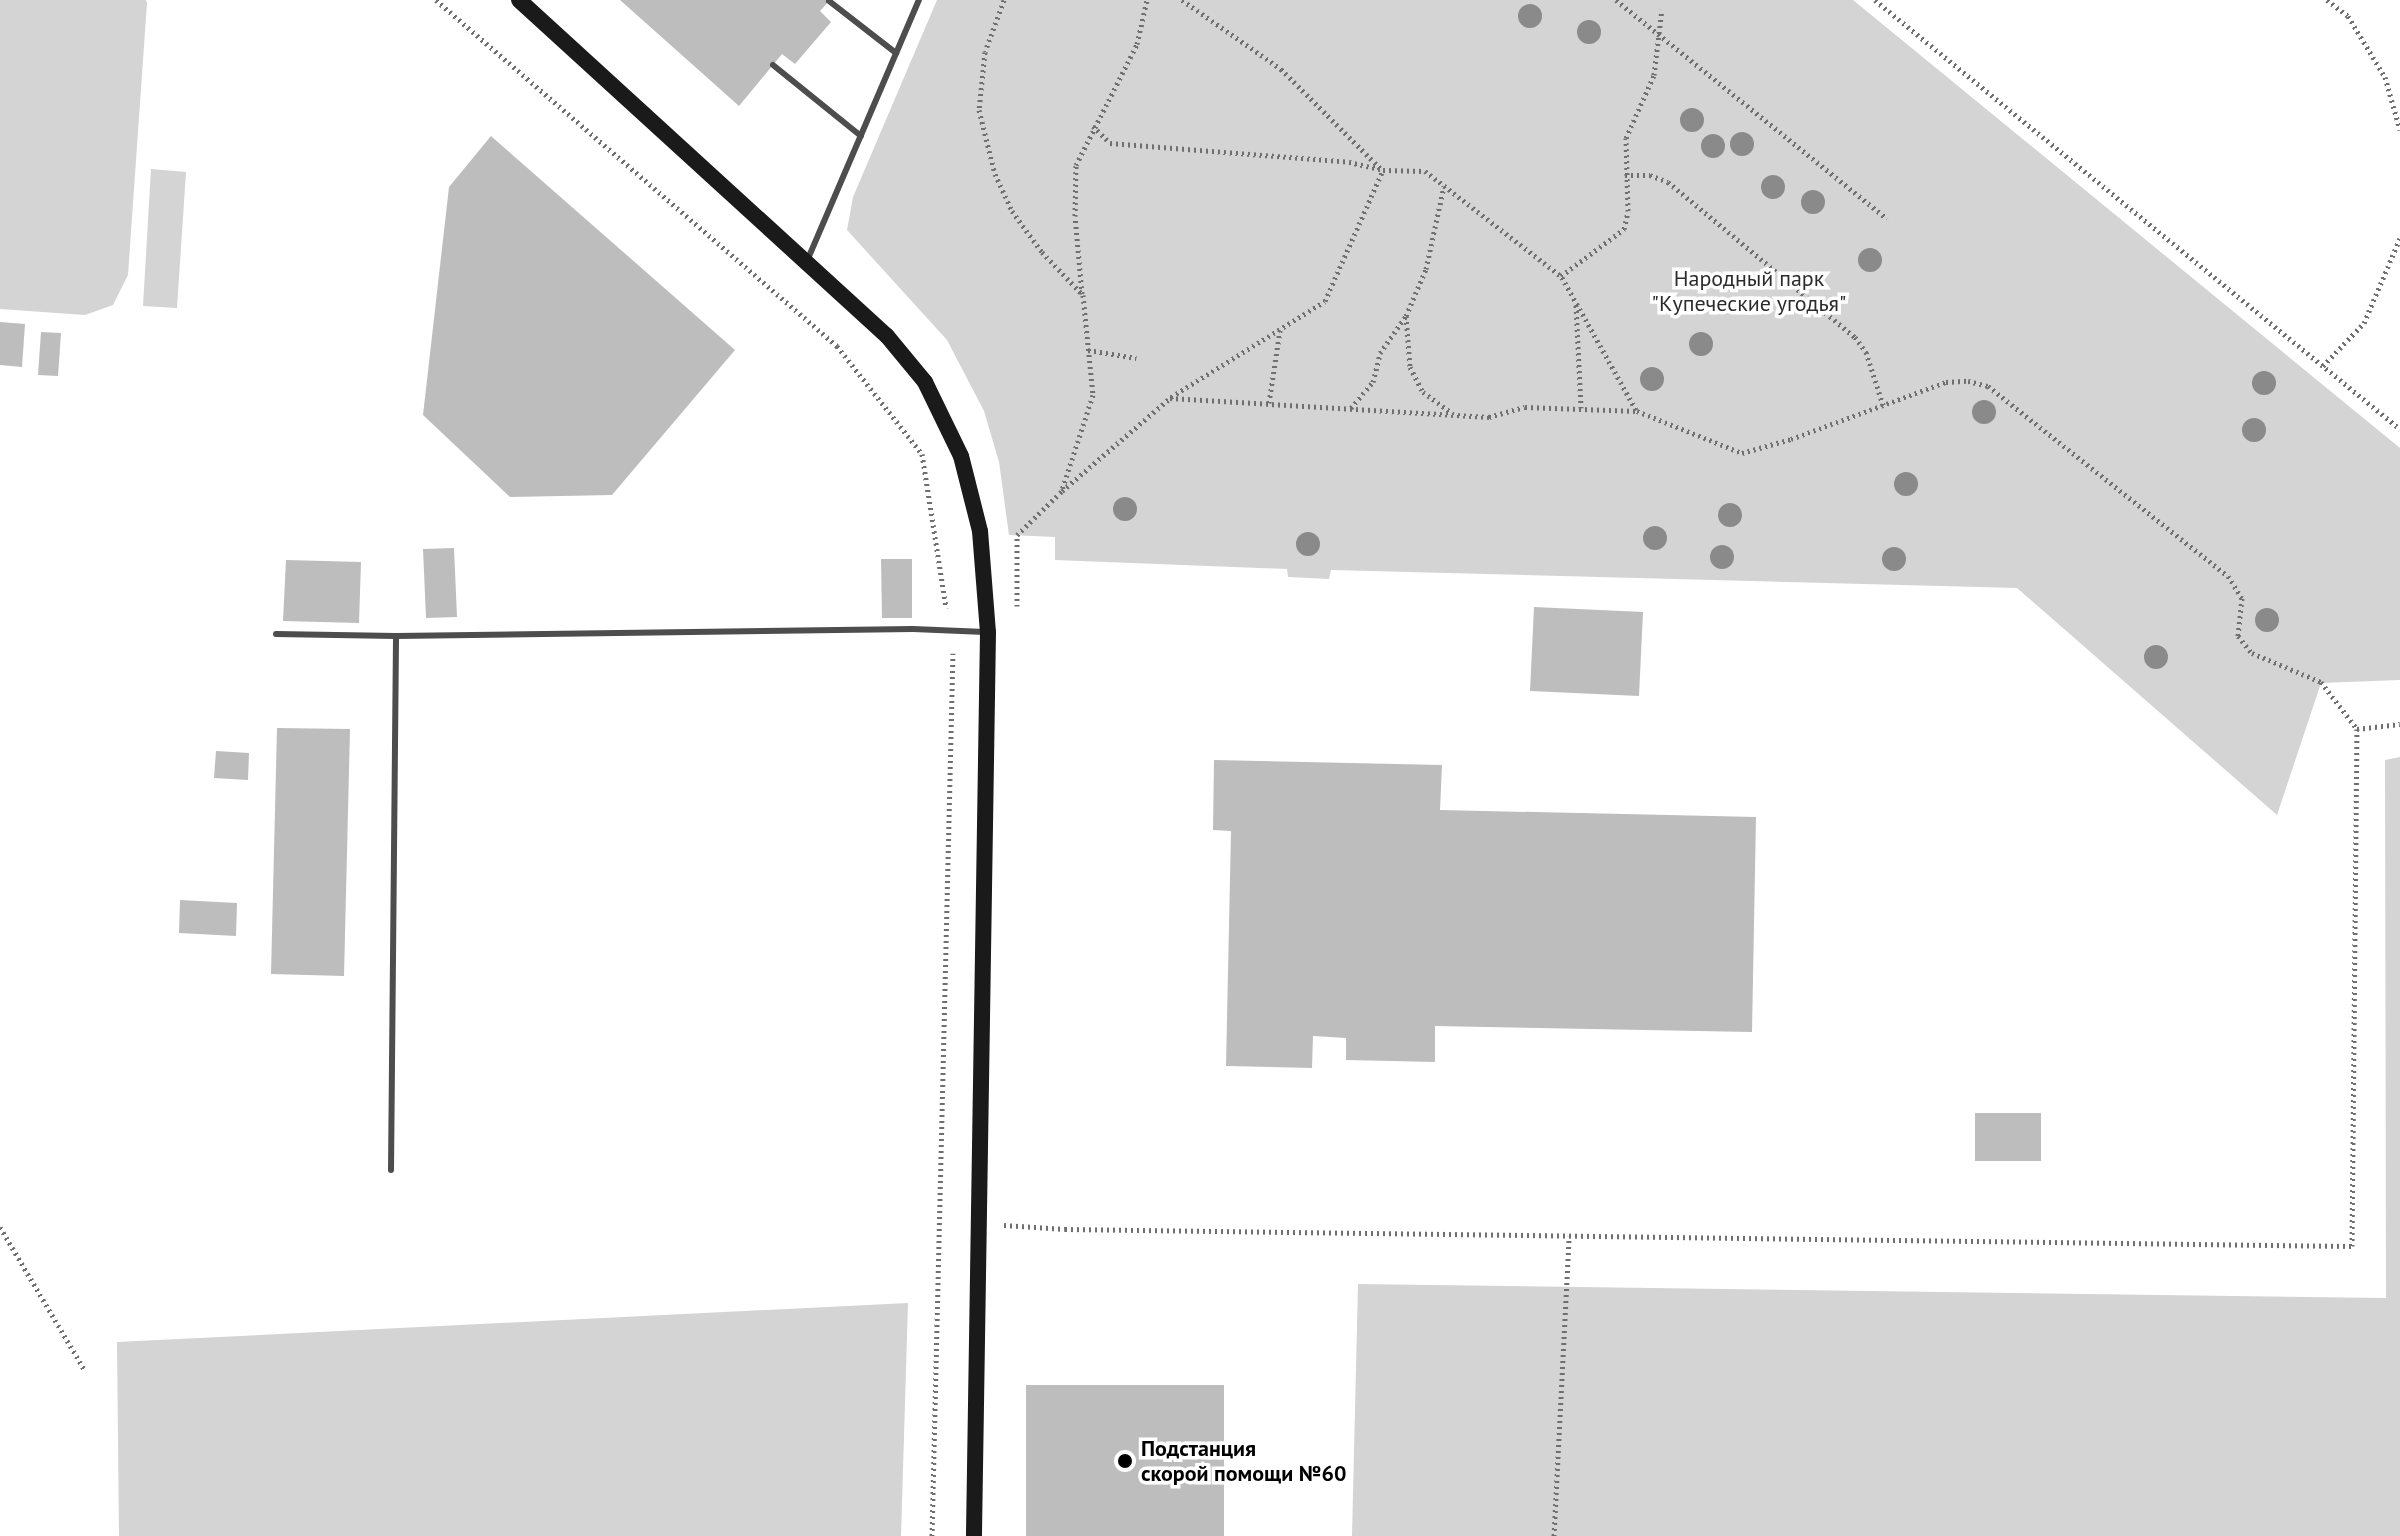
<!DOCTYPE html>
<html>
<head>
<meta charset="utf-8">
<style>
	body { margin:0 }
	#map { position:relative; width:2400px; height:1536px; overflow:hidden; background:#fff; font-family:"PT Sans",sans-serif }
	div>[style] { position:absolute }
	.green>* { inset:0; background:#d4d4d4 }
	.building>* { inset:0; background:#bdbdbd }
	.path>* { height:5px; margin-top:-2.5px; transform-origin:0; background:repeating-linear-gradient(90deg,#6f6f6f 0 2px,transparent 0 6px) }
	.lane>* { height:6px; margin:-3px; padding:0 3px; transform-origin:3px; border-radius:3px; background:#4d4d4d }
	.secondary>* { height:16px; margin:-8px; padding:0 8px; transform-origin:8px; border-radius:8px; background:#1a1a1a }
	.trees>* { width:24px; height:24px; margin:-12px; border-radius:50%; background:#8a8a8a }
	.dots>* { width:22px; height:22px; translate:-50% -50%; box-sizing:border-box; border:4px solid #fff; border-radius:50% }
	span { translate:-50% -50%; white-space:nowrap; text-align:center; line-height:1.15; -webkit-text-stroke:7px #fff; paint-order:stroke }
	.park-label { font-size:22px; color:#2b2b2b }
	.poi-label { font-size:22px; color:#000; font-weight:700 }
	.left { translate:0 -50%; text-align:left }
</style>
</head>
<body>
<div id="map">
	<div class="green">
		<div style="clip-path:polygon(0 0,146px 0,147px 3px,128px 275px,113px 305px,85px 315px,0 309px)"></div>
		<div style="clip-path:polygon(937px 0,1853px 0,2400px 448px,2400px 680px,2321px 683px,2277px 815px,2017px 588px,1331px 570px,1329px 579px,1288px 577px,1287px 569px,1055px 560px,1055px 537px,1009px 535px,999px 462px,984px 411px,947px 340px,847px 230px,853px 197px)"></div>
		<div style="clip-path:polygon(151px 169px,186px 172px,177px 308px,143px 306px)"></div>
		<div style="clip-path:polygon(2400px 757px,2400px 1536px,1352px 1536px,1358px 1284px,2386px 1298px,2385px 760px)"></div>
		<div style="clip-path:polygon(908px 1303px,901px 1536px,119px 1536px,117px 1342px)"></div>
	</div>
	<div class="building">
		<div style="clip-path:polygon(620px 0,830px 0,820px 11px,831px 22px,795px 64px,782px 54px,739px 106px)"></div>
		<div style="clip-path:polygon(491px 136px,735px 350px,612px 495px,510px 497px,423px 415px,449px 187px)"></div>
		<div style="clip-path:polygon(0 322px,25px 324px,22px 367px,0 365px)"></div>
		<div style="clip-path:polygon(41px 332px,61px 333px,58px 376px,38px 375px)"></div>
		<div style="clip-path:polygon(454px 548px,457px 617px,426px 618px,423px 549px)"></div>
		<div style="clip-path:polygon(881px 559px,912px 559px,912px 618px,882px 618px)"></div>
		<div style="clip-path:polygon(286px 560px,361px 562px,359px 623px,283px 621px)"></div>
		<div style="clip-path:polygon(1534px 607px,1643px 612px,1639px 696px,1530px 691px)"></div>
		<div style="clip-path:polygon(277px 728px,350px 729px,344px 976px,271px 974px)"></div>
		<div style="clip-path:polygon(216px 751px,249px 753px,248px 780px,214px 778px)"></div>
		<div style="clip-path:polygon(1214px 760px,1442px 765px,1440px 810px,1756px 817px,1752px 1032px,1435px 1026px,1435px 1062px,1346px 1060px,1346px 1038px,1313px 1036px,1312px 1068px,1226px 1066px,1231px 831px,1213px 830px)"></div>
		<div style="clip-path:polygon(180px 900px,237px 903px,236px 936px,179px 933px)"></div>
		<div style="clip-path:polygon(1975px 1113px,2041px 1113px,2041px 1161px,1975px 1161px)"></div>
		<div style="clip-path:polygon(1026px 1385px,1224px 1385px,1224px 1536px,1026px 1536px)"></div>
	</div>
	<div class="path">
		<div style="left:436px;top:0;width:530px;rotate:40.79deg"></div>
		<div style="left:837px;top:346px;width:137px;rotate:51.8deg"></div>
		<div style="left:922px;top:454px;width:156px;rotate:81.1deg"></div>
		<div style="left:1004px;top:0;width:55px;rotate:110.1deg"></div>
		<div style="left:985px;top:52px;width:58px;rotate:95.9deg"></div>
		<div style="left:979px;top:110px;width:66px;rotate:76deg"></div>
		<div style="left:995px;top:174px;width:41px;rotate:65.3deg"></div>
		<div style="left:1012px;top:211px;width:51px;rotate:53.8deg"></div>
		<div style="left:1042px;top:252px;width:59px;rotate:46.4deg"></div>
		<div style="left:1083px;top:295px;width:100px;rotate:84.3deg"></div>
		<div style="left:1093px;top:395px;width:100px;rotate:108.1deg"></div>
		<div style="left:1182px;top:0;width:121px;rotate:34.9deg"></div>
		<div style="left:1281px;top:69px;width:143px;rotate:45deg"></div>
		<div style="left:1616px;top:0;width:348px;rotate:38.9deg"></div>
		<div style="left:1875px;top:0;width:678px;rotate:39.25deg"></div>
		<div style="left:2327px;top:0;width:26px;rotate:37deg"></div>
		<div style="left:2348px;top:16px;width:71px;rotate:58.8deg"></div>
		<div style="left:2385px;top:77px;width:55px;rotate:74.2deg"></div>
		<div style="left:1093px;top:126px;width:24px;rotate:45deg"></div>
		<div style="left:1110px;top:143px;width:240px;rotate:4.5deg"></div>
		<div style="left:1349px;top:162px;width:35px;rotate:13deg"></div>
		<div style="left:1383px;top:170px;width:42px;rotate:1.4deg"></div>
		<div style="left:1425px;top:171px;width:172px;rotate:37.7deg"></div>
		<div style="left:1625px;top:175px;width:25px"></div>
		<div style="left:1650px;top:175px;width:19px;rotate:21deg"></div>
		<div style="left:1668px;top:182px;width:243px;rotate:39.7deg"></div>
		<div style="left:1855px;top:337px;width:19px;rotate:54deg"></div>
		<div style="left:1866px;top:352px;width:56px;rotate:72.2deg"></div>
		<div style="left:1082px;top:294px;width:78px;rotate:-95.1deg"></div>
		<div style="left:1075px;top:216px;width:51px;rotate:-88.9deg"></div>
		<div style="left:1076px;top:165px;width:136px;rotate:-63.2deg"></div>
		<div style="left:1137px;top:44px;width:45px;rotate:-77.2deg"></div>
		<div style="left:1576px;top:305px;width:103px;rotate:87.2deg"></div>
		<div style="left:1406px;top:316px;width:51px;rotate:85.5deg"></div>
		<div style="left:1410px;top:367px;width:28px;rotate:63deg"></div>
		<div style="left:1423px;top:392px;width:37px;rotate:36deg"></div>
		<div style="left:1088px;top:350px;width:49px;rotate:9.5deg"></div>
		<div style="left:2323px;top:366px;width:59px;rotate:-46.4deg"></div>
		<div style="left:2364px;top:323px;width:92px;rotate:-67deg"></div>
		<div style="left:1171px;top:397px;width:181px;rotate:-31.9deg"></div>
		<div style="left:1325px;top:301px;width:143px;rotate:-66.1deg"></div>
		<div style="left:1269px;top:403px;width:74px;rotate:-81.4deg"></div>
		<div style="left:1351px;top:408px;width:34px;rotate:-50deg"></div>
		<div style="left:1373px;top:382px;width:30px;rotate:-76deg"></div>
		<div style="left:1380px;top:353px;width:45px;rotate:-54.9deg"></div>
		<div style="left:1406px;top:316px;width:51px;rotate:-66.9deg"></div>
		<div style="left:1426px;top:269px;width:85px;rotate:-77.8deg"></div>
		<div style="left:1636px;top:410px;width:154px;rotate:-119.2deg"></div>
		<div style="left:1561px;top:276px;width:79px;rotate:-36.7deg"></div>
		<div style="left:1624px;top:229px;width:18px;rotate:-77deg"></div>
		<div style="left:1628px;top:211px;width:73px;rotate:-91.6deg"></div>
		<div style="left:1626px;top:138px;width:69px;rotate:-66deg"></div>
		<div style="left:1654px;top:75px;width:66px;rotate:-83.1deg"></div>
		<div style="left:1017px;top:606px;width:71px;rotate:-90deg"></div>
		<div style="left:1017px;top:535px;width:63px;rotate:-44.4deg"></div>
		<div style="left:1062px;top:491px;width:143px;rotate:-40.7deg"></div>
		<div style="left:1170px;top:398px;width:320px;rotate:3.4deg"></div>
		<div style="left:1489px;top:417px;width:37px;rotate:-16deg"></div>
		<div style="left:1525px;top:407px;width:112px;rotate:2deg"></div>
		<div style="left:1637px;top:411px;width:113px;rotate:21.8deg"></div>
		<div style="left:1742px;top:453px;width:51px;rotate:-15.9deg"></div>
		<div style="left:1791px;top:439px;width:165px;rotate:-20.2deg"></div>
		<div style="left:1946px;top:382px;width:22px;rotate:-3deg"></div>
		<div style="left:1968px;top:381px;width:21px;rotate:14deg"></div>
		<div style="left:1988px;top:386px;width:306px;rotate:38.4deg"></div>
		<div style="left:2228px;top:576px;width:26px;rotate:58deg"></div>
		<div style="left:2242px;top:598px;width:38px;rotate:96deg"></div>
		<div style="left:2238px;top:636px;width:22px;rotate:51deg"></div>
		<div style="left:2252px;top:653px;width:75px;rotate:22.8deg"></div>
		<div style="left:2321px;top:682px;width:59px;rotate:52.5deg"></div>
		<div style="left:2357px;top:729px;width:43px;rotate:-6.6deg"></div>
		<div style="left:1004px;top:1225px;width:61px;rotate:3.8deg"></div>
		<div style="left:1065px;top:1229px;width:1287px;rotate:0.76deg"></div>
		<div style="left:2352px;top:1246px;width:517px;rotate:-89.45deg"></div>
		<div style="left:0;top:1227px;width:167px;rotate:59.4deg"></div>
		<div style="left:932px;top:1536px;width:883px;rotate:-88.64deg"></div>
		<div style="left:1554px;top:1536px;width:300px;rotate:-87.1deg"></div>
	</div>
	<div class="lane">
		<div style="left:829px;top:1px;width:85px;rotate:37.8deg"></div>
		<div style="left:773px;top:65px;width:113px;rotate:38.9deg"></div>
		<div style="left:807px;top:261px;width:284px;rotate:-66.8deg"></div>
		<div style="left:276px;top:634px;width:120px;rotate:1deg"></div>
		<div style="left:391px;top:1170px;width:534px;rotate:-89.46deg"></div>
		<div style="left:396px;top:636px;width:517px;rotate:-0.78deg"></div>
		<div style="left:913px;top:629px;width:72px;rotate:2.4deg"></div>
	</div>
	<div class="secondary">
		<div style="left:519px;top:0;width:498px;rotate:42.4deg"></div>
		<div style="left:887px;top:336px;width:60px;rotate:50.4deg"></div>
		<div style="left:925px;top:382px;width:82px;rotate:64.1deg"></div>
		<div style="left:961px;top:456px;width:77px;rotate:75.8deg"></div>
		<div style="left:980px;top:531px;width:101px;rotate:85.5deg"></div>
		<div style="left:988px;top:632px;width:904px;rotate:90.89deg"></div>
	</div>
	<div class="trees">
		<div style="left:1530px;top:16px"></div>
		<div style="left:1589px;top:32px"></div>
		<div style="left:1692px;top:120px"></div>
		<div style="left:1742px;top:144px"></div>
		<div style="left:1713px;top:146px"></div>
		<div style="left:1773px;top:187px"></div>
		<div style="left:1813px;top:202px"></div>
		<div style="left:1870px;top:260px"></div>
		<div style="left:1701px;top:344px"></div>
		<div style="left:1652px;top:379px"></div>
		<div style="left:2264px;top:383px"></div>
		<div style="left:1984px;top:412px"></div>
		<div style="left:2254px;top:430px"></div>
		<div style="left:1906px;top:484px"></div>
		<div style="left:1125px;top:509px"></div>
		<div style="left:1730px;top:515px"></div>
		<div style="left:1655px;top:538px"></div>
		<div style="left:1308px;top:544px"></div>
		<div style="left:1722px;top:557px"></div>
		<div style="left:1894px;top:559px"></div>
		<div style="left:2267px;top:620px"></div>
		<div style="left:2156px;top:657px"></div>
	</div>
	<div class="dots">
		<div style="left:1125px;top:1461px;background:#000"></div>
	</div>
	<div class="park-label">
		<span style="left:1749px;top:291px">Народный парк<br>"Купеческие угодья"</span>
	</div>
	<div class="poi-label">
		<span class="left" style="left:1141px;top:1461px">Подстанция<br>скорой помощи №60</span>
	</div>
</div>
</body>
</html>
